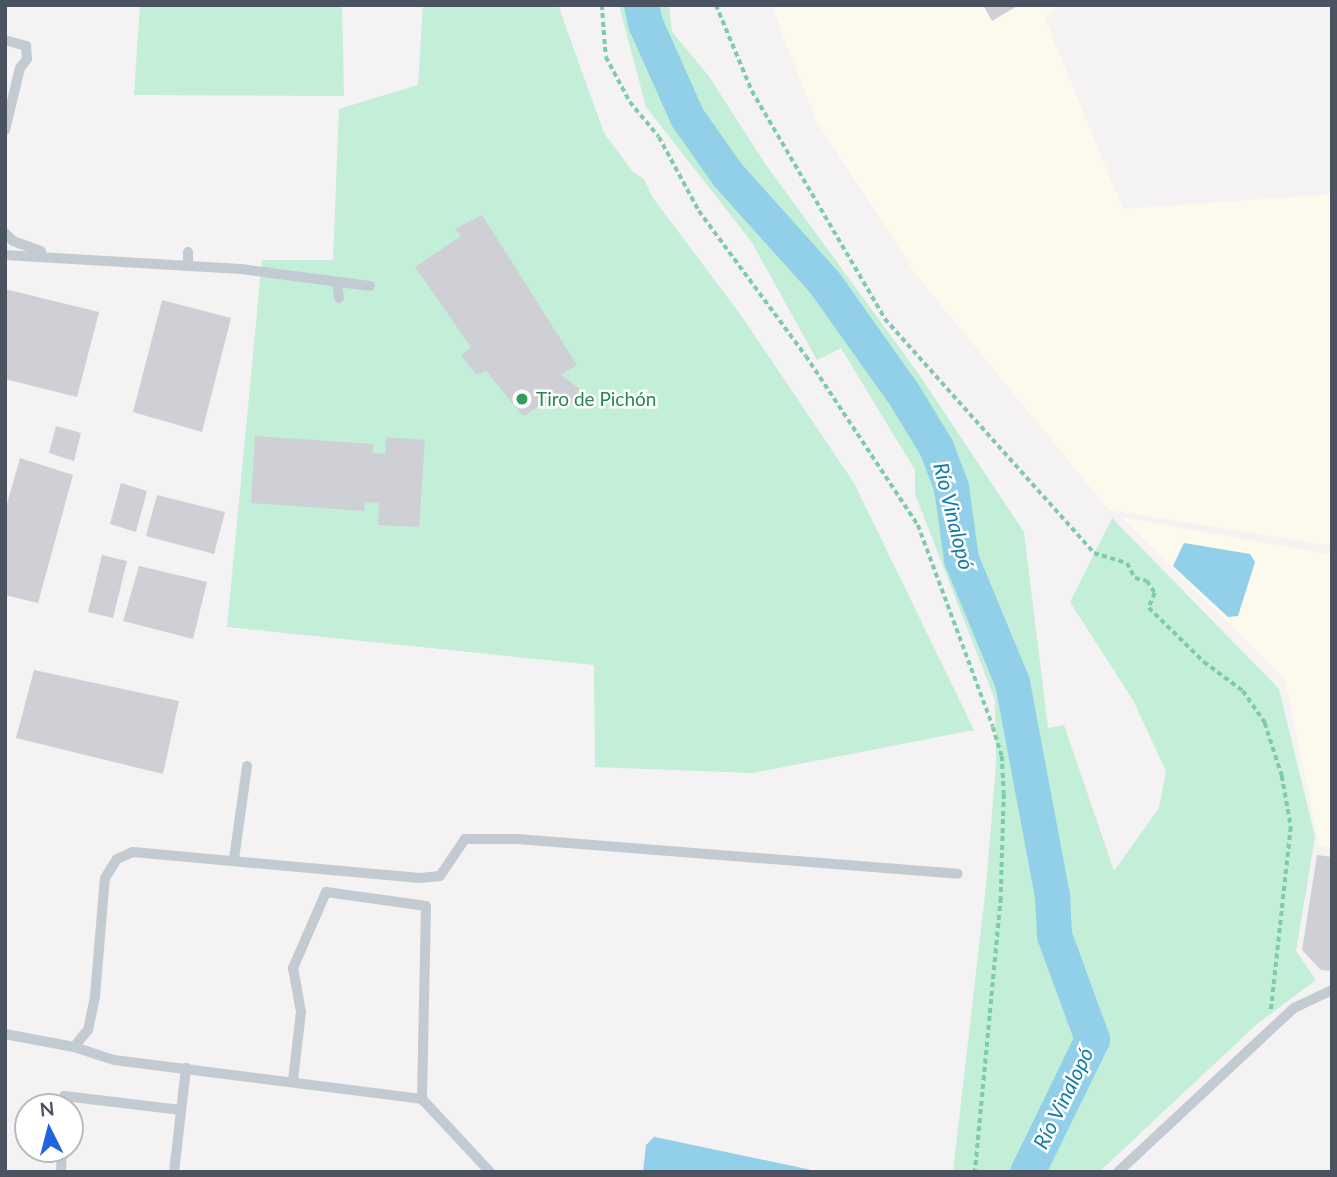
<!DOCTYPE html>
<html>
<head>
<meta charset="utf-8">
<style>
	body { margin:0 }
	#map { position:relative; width:1337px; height:1177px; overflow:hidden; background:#f4f2f2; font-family:Lato,sans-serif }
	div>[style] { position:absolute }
	.commercial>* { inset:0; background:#fcf9ed }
	.green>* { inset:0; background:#c3eed7 }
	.water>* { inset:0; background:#92d0e9 }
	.river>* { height:35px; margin:-17.5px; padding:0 17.5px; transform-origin:17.5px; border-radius:17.5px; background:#92d0e9 }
	.building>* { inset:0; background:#cfd0d6 }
	.path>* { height:3.5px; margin-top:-1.75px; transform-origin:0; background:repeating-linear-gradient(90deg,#7cccab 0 5px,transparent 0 8.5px) }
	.lane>* { height:10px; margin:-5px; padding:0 5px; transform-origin:5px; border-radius:5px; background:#c3cbd2 }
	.dots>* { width:19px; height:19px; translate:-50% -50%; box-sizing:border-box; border:4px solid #fff; border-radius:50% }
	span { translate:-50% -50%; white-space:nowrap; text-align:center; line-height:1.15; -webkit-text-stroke:5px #fff; paint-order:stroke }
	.leisure-label { font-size:19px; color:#27864d }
	.left { translate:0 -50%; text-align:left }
	.water-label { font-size:21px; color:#127da9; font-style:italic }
	.frame { position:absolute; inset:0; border:7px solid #4a535f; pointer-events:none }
	.north { position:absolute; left:14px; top:1093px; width:70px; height:70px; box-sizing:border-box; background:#fff; border:2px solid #b7babf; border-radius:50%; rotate:354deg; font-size:19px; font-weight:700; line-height:28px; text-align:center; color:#4a535f }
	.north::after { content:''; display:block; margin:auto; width:24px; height:32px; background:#2164df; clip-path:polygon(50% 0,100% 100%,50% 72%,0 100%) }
</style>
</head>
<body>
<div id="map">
	<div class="commercial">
		<div style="clip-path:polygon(771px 5px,1062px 5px,1044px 16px,1123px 209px,1332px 194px,1332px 546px,1109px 510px,917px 276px,816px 120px)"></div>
		<div style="clip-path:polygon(1121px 517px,1332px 555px,1332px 847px,1319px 845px,1285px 680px)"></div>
	</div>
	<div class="green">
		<div style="clip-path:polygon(140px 5px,342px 5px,344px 96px,134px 95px)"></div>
		<div style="clip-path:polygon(423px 5px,558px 5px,604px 133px,633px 172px,644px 179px,653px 198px,740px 314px,854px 483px,974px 730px,753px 773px,595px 767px,594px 665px,227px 627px,262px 260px,333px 260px,339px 109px,418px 85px)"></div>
		<div style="clip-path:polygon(619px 5px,669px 5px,672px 32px,708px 75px,766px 165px,918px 373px,1024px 532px,1048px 728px,1064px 725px,1114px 871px,1159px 808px,1166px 771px,1133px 700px,1070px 602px,1112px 518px,1279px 689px,1315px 837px,1296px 951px,1316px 980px,1257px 1024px,1099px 1172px,953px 1172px,986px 886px,996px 765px,995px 700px,915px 494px,915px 470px,841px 348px,817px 360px,751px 241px,646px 107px)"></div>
	</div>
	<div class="water">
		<div style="clip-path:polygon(1184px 543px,1250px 554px,1255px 562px,1238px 616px,1228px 617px,1173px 566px)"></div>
		<div style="clip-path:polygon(655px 1136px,655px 1137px,821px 1172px,643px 1172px,646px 1145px)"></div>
	</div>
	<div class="river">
		<div style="left:641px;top:5px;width:18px;rotate:77deg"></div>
		<div style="left:645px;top:23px;width:103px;rotate:65.9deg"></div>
		<div style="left:687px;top:117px;width:70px;rotate:54.9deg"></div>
		<div style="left:727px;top:174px;width:145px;rotate:48.1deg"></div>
		<div style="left:824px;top:282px;width:136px;rotate:54.6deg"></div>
		<div style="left:903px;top:393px;width:63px;rotate:58.6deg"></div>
		<div style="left:936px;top:447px;width:43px;rotate:69.4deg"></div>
		<div style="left:951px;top:487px;width:73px;rotate:82.1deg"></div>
		<div style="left:961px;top:559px;width:133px;rotate:67.5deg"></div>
		<div style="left:1012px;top:682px;width:217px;rotate:79.4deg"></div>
		<div style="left:1052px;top:895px;width:40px;rotate:87.1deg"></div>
		<div style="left:1054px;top:935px;width:111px;rotate:69.9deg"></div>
		<div style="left:1092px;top:1039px;width:148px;rotate:116deg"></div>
	</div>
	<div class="building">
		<div style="clip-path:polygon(983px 5px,1019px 5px,992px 21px)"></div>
		<div style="clip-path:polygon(482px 215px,577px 365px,561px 375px,593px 399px,576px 405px,550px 400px,523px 416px,486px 371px,477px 375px,461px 356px,471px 347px,415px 267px,461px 236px,455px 229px)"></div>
		<div style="clip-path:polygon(5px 289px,99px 312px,77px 397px,5px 379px)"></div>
		<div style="clip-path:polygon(162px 300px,231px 318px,202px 432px,133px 412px)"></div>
		<div style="clip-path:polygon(56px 426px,81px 433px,74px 461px,49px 453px)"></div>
		<div style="clip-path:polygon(255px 436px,373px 444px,373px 453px,385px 454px,386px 437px,425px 440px,419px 527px,378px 525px,379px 503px,365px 502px,364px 511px,251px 503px)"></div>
		<div style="clip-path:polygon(20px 458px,73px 475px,38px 603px,5px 595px,5px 511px)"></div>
		<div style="clip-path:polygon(121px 483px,147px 491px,136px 532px,110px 524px)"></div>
		<div style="clip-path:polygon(157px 495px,225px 512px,214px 554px,146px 536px)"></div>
		<div style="clip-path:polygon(102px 555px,127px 561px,113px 618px,88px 612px)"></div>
		<div style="clip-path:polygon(139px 566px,207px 582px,193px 639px,123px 621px)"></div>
		<div style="clip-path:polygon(34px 670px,179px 701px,163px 774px,16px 738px)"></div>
		<div style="clip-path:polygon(1317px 855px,1332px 857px,1332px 971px,1321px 970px,1302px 950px)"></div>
	</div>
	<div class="path">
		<div style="left:602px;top:5px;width:52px;rotate:85.6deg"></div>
		<div style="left:606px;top:57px;width:51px;rotate:61.9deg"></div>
		<div style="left:630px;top:102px;width:45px;rotate:50.4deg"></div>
		<div style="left:659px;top:137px;width:84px;rotate:61.6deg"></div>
		<div style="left:699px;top:211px;width:180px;rotate:53.6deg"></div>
		<div style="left:806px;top:356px;width:203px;rotate:56.5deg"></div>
		<div style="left:918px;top:525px;width:215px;rotate:69.6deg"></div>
		<div style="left:993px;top:727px;width:30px;rotate:73deg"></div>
		<div style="left:1002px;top:756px;width:38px;rotate:87deg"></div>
		<div style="left:1004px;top:794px;width:104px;rotate:91.7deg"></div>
		<div style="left:1001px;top:898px;width:275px;rotate:95.4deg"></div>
		<div style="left:716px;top:5px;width:93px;rotate:67.3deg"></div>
		<div style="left:752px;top:91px;width:264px;rotate:59.7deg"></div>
		<div style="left:885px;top:319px;width:314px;rotate:48.2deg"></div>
		<div style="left:1094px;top:553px;width:34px;rotate:17deg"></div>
		<div style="left:1127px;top:563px;width:17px;rotate:62deg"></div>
		<div style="left:1135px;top:578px;width:12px;rotate:14deg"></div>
		<div style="left:1147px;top:581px;width:14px;rotate:56deg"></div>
		<div style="left:1155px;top:593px;width:16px;rotate:112deg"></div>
		<div style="left:1149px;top:608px;width:77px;rotate:44.5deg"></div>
		<div style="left:1204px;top:662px;width:49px;rotate:36.6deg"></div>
		<div style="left:1243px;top:691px;width:39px;rotate:55deg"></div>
		<div style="left:1265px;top:723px;width:56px;rotate:72.2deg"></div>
		<div style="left:1282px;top:776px;width:52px;rotate:80deg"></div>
		<div style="left:1291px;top:827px;width:184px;rotate:96.2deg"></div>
	</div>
	<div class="lane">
		<div style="left:5px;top:40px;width:22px;rotate:16deg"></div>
		<div style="left:26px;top:46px;width:13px;rotate:86deg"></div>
		<div style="left:27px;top:59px;width:11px;rotate:128deg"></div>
		<div style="left:20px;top:68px;width:64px;rotate:103.6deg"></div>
		<div style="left:5px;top:233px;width:11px;rotate:45deg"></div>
		<div style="left:13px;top:241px;width:30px;rotate:20deg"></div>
		<div style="left:188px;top:252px;width:14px;rotate:90deg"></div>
		<div style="left:5px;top:255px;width:236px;rotate:3.4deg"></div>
		<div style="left:241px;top:269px;width:130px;rotate:7.5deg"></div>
		<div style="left:337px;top:282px;width:16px;rotate:83deg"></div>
		<div style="left:234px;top:859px;width:94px;rotate:-82deg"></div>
		<div style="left:5px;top:1034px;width:70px;rotate:10.7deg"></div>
		<div style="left:74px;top:1047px;width:22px;rotate:-51deg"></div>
		<div style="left:88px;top:1030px;width:35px;rotate:-78deg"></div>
		<div style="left:95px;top:996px;width:118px;rotate:-85.2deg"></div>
		<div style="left:105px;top:878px;width:22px;rotate:-58deg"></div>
		<div style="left:117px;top:859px;width:17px;rotate:-24deg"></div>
		<div style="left:133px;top:852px;width:288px;rotate:5.2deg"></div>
		<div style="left:420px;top:878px;width:20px;rotate:-6deg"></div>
		<div style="left:440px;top:876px;width:45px;rotate:-56deg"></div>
		<div style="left:465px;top:839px;width:52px"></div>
		<div style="left:517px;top:839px;width:442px;rotate:4.5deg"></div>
		<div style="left:74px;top:1047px;width:42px;rotate:18deg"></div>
		<div style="left:114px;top:1060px;width:310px;rotate:7.2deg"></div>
		<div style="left:422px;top:1099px;width:100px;rotate:47deg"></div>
		<div style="left:293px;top:1080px;width:68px;rotate:-83.3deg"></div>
		<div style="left:301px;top:1012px;width:45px;rotate:-100.3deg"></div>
		<div style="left:293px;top:968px;width:83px;rotate:-66.5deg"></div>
		<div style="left:326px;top:892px;width:101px;rotate:8deg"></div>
		<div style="left:426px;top:906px;width:193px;rotate:91.2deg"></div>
		<div style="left:64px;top:1107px;width:11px;rotate:-90deg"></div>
		<div style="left:64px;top:1096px;width:118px;rotate:6.8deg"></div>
		<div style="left:61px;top:1172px;width:23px;rotate:-88deg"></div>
		<div style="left:174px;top:1172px;width:105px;rotate:-83.4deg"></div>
		<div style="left:1118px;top:1172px;width:241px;rotate:-43deg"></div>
		<div style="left:1294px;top:1008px;width:42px;rotate:-25.3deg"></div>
	</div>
	<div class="dots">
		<div style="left:522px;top:399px;background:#2e9e5b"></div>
	</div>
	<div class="leisure-label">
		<span class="left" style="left:536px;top:399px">Tiro de Pichón</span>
	</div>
	<div class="water-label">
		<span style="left:954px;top:516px;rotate:76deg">Río Vinalopó</span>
		<span style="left:1063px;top:1098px;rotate:-64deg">Río Vinalopó</span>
	</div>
	<div class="frame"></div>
	<div class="north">N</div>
</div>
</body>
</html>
